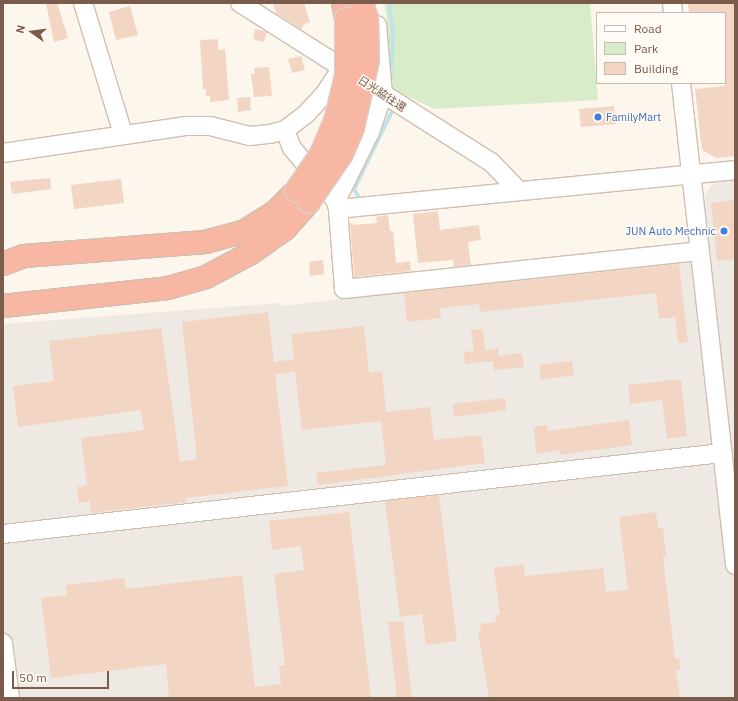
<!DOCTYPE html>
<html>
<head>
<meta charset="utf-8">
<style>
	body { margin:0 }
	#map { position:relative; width:738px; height:701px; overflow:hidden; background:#fdf6ec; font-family:"IBM Plex Sans","Noto Sans JP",sans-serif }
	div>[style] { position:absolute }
	.industrial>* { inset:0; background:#efe9e4 }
	.green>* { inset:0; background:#d8ecc9 }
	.stream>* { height:4px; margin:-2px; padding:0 2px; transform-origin:2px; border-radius:2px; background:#bfe3e8 }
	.building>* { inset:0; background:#f3d5c3 }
	.roads { filter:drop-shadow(1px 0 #d1beb0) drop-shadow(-1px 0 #d1beb0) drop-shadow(0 1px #d1beb0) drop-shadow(0 -1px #d1beb0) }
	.minor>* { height:18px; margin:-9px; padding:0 9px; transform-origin:9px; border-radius:9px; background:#fff }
	.highway>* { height:22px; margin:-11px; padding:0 11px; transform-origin:11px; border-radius:11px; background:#f7b7a3 }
	.bridges { filter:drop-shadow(1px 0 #dad1cd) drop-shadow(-1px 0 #dad1cd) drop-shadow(0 1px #dad1cd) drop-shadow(0 -1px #dad1cd) }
	.highway-bridge>* { height:22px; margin:-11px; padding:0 11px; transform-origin:11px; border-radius:11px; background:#f7b7a3 }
	.dots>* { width:11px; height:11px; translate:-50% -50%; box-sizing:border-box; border:2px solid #fffaf3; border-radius:50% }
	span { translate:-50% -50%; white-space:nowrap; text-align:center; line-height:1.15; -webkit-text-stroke:3px #fffaf3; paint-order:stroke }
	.street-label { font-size:11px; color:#7a5c4d }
	.shop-label { font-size:11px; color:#366cbe }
	.left { translate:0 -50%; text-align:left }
	.right { translate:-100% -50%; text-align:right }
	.frame { position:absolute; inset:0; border:4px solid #7a5c4d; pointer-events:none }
	.legend { position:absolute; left:596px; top:12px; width:130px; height:72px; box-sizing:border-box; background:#fffaf3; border:1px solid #cabbb1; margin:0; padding:5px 7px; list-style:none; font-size:12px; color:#7a5c4d }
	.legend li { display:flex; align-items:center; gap:8px; height:20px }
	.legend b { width:20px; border:1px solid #cabbb1 }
	.north { position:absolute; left:12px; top:12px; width:40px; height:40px; -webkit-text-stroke:3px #fffaf3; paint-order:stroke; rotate:284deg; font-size:11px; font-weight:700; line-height:16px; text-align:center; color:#7a5c4d }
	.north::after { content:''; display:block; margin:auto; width:14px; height:18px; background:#7a5c4d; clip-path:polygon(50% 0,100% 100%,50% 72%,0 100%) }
	.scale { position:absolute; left:12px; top:671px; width:97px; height:18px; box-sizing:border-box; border:2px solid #7a5c4d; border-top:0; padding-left:5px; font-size:12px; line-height:14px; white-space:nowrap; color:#7a5c4d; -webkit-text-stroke:3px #fffaf3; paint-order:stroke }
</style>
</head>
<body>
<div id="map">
	<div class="industrial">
		<div style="clip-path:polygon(735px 179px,735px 698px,3px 698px,3px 324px,280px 303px,283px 306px,708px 254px,705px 194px,715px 181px)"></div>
	</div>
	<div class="green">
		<div style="clip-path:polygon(384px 3px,590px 3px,598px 100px,435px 109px,383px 85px,387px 19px)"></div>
	</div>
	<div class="stream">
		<div style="left:389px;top:3px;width:27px;rotate:82deg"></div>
		<div style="left:393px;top:30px;width:48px;rotate:92.4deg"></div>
		<div style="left:359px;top:198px;width:10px;rotate:-119deg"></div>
		<div style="left:354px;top:189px;width:87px;rotate:-64deg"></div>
	</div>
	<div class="building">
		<div style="clip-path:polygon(46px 3px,57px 3px,68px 38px,54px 42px)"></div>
		<div style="clip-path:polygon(273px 3px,304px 3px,310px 22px,304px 24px,301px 29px,276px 13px)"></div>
		<div style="clip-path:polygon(688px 3px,735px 3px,735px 156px,716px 158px,702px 150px,695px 89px,725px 86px,725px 13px,689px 13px)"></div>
		<div style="clip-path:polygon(130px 6px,138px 35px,116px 40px,109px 12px)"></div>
		<div style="clip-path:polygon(255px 29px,267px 32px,264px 42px,253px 39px)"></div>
		<div style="clip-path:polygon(218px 39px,218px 50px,225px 49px,229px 100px,210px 102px,210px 96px,206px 96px,206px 89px,203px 89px,200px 40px)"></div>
		<div style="clip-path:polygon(301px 56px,305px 70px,292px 73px,288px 59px)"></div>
		<div style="clip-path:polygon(269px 67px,272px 96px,254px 97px,251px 74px,255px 74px,254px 68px)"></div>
		<div style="clip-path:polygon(250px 97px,251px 110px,238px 112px,237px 98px)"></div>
		<div style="clip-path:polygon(614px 106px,616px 124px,581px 127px,579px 109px)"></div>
		<div style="clip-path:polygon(50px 178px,51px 189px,12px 194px,10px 182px)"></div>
		<div style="clip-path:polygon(121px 179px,124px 203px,74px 209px,71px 185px)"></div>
		<div style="clip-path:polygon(735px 200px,735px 259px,717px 261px,711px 203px)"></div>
		<div style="clip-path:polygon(438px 211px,440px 230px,479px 225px,481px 240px,468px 242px,471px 265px,454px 267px,453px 260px,418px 263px,413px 214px)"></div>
		<div style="clip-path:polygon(388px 215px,390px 231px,393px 231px,396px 263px,410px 261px,411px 271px,354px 277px,350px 222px,353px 225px,377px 223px,376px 217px)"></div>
		<div style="clip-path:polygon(323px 260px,324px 274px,310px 276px,309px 262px)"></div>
		<div style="clip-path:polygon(679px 264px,688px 342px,678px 343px,675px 317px,659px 319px,656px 293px,480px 312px,479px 304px,440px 308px,441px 318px,407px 322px,404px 293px)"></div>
		<div style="clip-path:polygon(268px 312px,274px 362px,294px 359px,291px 334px,364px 326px,369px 373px,382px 371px,386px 412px,430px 407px,434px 440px,481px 435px,485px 463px,318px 485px,316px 473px,386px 465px,381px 421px,302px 430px,295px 372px,275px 374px,288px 486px,185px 498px,186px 502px,91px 513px,90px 501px,79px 503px,77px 487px,87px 485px,81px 438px,144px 430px,141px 410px,18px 427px,13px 386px,54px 381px,49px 341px,161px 328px,180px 462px,197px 459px,182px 322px)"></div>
		<div style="clip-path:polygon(483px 329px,485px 350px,498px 348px,499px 356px,522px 353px,524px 367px,494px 370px,493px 361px,465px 364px,464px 352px,474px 351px,471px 330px)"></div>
		<div style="clip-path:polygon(572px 361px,574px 375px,541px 380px,539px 365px)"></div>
		<div style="clip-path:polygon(681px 379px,687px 436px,667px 439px,662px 400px,630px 404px,628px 385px)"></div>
		<div style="clip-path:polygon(505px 398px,506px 410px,454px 417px,453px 404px)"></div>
		<div style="clip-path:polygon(629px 420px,632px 445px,560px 455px,560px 450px,536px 454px,534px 427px,547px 425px,547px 431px)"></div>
		<div style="clip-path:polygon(439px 495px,457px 641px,426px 645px,422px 614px,400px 617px,385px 501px)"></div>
		<div style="clip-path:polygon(349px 512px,371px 698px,169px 698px,166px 664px,51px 678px,41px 598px,67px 595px,66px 585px,124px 578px,126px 589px,242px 575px,255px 687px,281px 684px,279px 666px,285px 665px,274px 574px,304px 570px,301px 546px,272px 550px,269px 521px)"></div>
		<div style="clip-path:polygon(656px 512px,658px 528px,663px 528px,666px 556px,663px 557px,675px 658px,679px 658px,680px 670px,676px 671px,680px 698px,489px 698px,478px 631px,481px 631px,480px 624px,496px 622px,495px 615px,500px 615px,494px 568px,524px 564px,525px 576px,603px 568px,606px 592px,628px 590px,619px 517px)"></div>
		<div style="clip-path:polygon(403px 621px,412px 698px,397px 698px,388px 622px)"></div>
	</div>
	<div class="roads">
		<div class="minor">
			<div style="left:83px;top:3px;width:137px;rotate:73deg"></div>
			<div style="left:240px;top:3px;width:297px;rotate:32.4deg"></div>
			<div style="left:491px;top:162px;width:40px;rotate:46deg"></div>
			<div style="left:672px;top:3px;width:10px;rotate:84deg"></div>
			<div style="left:681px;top:83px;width:485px;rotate:83.6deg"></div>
			<div style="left:285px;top:130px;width:19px;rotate:69deg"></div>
			<div style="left:292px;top:148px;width:69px;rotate:50.3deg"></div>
			<div style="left:336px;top:201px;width:8px;rotate:76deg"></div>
			<div style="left:338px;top:209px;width:399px;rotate:-5.6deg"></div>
			<div style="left:3px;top:153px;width:184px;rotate:-8.4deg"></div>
			<div style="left:185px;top:126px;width:25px"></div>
			<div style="left:210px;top:126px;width:41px;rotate:14deg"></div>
			<div style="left:250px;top:136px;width:20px;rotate:-6deg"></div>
			<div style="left:270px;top:134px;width:16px;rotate:-15deg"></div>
			<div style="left:285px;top:130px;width:26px;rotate:-37deg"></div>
			<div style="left:306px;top:114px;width:26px;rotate:-47deg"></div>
			<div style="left:324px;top:95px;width:33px;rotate:-57deg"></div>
			<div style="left:336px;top:201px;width:77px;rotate:-63.8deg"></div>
			<div style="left:370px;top:132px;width:39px;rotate:-71deg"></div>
			<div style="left:383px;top:95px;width:70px;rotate:-94.9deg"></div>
			<div style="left:338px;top:209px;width:80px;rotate:85.7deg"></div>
			<div style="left:344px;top:289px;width:357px;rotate:-6.1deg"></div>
			<div style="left:3px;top:534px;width:724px;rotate:-6.43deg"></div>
			<div style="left:3px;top:643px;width:55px;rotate:82.7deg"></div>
		</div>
		<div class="highway">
			<div style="left:343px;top:3px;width:16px;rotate:79deg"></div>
			<div style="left:3px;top:264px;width:22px;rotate:-21deg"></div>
			<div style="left:24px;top:256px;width:182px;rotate:-4.4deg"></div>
			<div style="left:205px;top:242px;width:39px;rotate:-15deg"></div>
			<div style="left:243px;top:232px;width:38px;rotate:-32deg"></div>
			<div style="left:275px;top:212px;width:30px;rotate:-45deg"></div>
			<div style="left:3px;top:306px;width:166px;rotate:-6.2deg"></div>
			<div style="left:168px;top:288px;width:40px;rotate:-16deg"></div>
			<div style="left:206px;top:277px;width:51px;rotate:-28.1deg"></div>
			<div style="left:251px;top:253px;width:42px;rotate:-35.2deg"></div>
			<div style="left:285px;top:229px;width:36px;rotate:-48deg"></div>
		</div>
	</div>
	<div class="bridges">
		<div class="highway-bridge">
			<div style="left:296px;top:191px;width:45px;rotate:-56deg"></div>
			<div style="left:321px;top:154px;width:36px;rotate:-67deg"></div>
			<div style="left:335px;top:121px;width:46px;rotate:-76.3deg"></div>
			<div style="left:346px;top:76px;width:57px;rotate:-90deg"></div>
			<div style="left:309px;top:202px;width:58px;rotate:-55.5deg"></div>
			<div style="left:342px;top:154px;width:28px;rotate:-67deg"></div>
			<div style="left:353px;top:128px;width:69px;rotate:-77.4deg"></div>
			<div style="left:368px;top:61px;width:43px;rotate:-91.3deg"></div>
			<div style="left:367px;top:18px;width:16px;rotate:-108deg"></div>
		</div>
	</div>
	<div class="dots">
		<div style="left:598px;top:117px;background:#3f7fe0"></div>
		<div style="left:724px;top:231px;background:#3f7fe0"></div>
	</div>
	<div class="street-label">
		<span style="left:382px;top:94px;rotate:33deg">日光脇往還</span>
	</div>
	<div class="shop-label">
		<span class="left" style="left:606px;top:117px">FamilyMart</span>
		<span class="right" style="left:716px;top:231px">JUN Auto Mechnic</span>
	</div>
	<div class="frame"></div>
	<ul class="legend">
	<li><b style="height:5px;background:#fff"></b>Road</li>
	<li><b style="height:11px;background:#d8ecc9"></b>Park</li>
	<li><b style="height:11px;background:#f3d5c3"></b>Building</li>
	</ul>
	<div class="north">N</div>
	<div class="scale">50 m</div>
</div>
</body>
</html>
